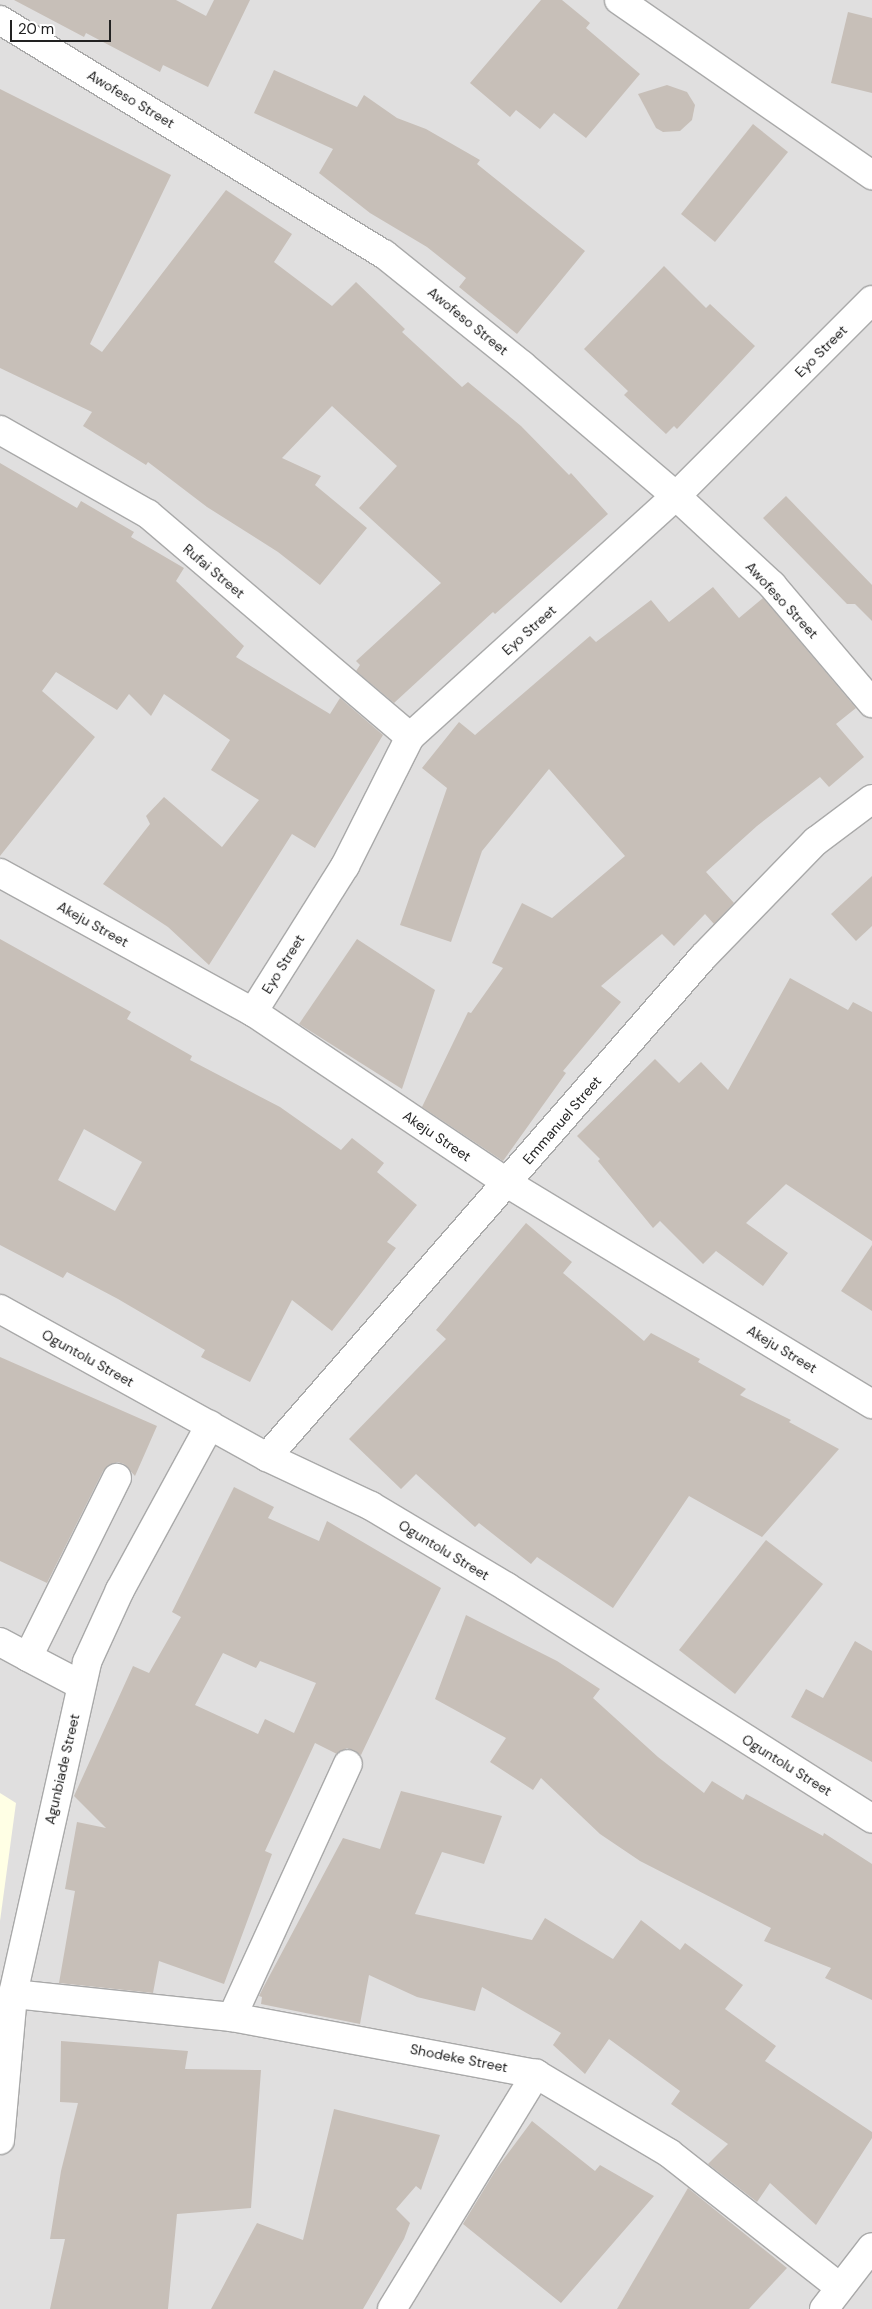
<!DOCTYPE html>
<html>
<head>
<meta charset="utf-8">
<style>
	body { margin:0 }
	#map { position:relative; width:872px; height:2309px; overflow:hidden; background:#f2efe9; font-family:"DM Sans",sans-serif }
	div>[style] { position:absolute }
	.residential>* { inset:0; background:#e0dfdf }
	.education>* { inset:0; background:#ffffe5 }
	.building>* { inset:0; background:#c7bfb8 }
	.roads { filter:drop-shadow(1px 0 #a9a9a9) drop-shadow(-1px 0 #a9a9a9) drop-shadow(0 1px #a9a9a9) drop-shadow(0 -1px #a9a9a9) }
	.minor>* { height:28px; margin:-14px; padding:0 14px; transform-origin:14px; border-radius:14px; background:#fff }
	span { translate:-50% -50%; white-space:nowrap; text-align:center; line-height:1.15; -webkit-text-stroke:4px #fff; paint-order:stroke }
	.street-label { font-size:14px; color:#222 }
	.scale { position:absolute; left:10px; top:20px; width:101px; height:22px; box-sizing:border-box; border:2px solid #222; border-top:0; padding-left:6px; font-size:15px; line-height:18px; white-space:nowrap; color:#222; -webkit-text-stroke:4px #fff; paint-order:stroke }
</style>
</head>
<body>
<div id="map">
	<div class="residential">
		<div style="clip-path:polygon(0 0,872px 0,872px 2309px,0 2309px)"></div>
	</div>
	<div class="education">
		<div style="clip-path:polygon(0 1793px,16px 1803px,0 1921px)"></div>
	</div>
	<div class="building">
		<div style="clip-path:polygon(14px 0,176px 0,206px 16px,214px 0,250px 0,208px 87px,163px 65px,160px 72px,86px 33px,84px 37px)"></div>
		<div style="clip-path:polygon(541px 0,562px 0,590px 23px,586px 28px,640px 74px,586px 138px,554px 113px,540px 129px,516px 110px,510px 117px,470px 83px)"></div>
		<div style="clip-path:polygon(848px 12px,872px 18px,872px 93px,831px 83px)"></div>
		<div style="clip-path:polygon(274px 70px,357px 107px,364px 95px,397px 118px,426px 129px,480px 160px,477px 164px,585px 251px,517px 334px,459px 287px,466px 278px,427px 247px,370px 213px,319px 173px,333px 149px,254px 113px)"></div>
		<div style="clip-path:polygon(667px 85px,687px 92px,695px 105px,692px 120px,680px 131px,663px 132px,656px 128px,638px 94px)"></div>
		<div style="clip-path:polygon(0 89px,171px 175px,90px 344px,102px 352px,226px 190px,292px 234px,274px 262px,332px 306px,356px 282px,405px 329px,402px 332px,462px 387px,468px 382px,521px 426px,569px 475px,571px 473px,608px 514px,495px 614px,493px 612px,394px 703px,356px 671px,360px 665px,356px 661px,441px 583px,359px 508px,397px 466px,332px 406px,282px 458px,321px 476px,315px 485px,367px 528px,320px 585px,278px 552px,207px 507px,148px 462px,146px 465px,83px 426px,92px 412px,0 368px)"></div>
		<div style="clip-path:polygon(753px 124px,788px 152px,715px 242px,681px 214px)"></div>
		<div style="clip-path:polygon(664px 266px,706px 308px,710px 304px,755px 346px,677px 429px,674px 426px,666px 434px,624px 395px,628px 391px,584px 349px)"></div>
		<div style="clip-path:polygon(0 463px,77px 508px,81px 501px,134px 532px,131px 537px,184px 568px,176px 581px,244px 646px,236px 657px,330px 714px,340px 698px,383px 735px,315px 848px,292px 834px,209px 965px,168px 927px,103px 884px,150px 824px,146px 816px,164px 797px,222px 847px,259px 800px,211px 770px,230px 740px,164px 694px,151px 716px,129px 694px,117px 710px,56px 672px,42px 691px,95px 737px,0 856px)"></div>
		<div style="clip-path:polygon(786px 496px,872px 585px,872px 621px,855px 604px,847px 604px,763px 518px)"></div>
		<div style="clip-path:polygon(713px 587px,739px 618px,763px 598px,856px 708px,836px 724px,864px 757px,829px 787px,820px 777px,757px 826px,706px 872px,734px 903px,714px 924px,705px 914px,674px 946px,662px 934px,601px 986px,621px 1002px,563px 1071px,566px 1073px,503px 1161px,422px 1107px,468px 1012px,471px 1013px,503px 968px,492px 963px,522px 903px,552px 918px,625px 856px,549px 769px,482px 851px,451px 942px,400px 925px,447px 788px,422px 768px,459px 722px,475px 735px,590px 636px,596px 642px,651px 600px,669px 622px)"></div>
		<div style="clip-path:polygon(872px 876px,872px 926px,856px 941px,831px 914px)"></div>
		<div style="clip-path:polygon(evenodd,0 939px,131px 1012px,127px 1019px,192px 1056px,190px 1060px,280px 1107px,341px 1150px,352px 1138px,384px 1163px,377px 1172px,417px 1205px,387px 1242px,396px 1248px,332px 1331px,292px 1300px,250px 1382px,201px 1357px,205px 1350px,118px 1299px,67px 1272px,63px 1278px,0 1245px,0 939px,84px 1129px,142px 1162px,115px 1211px,58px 1180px,84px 1129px)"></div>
		<div style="clip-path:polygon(357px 939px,435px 990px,402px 1089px,299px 1024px)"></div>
		<div style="clip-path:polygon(790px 978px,848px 1010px,853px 1002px,872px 1012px,872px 1241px,786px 1184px,746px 1223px,788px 1253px,763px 1286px,716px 1251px,703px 1264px,660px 1221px,653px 1228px,598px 1161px,600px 1159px,577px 1136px,655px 1059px,679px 1083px,701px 1062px,728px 1090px)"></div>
		<div style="clip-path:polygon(526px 1223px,572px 1262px,563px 1273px,644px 1341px,651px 1333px,700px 1359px,698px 1362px,746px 1389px,740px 1395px,791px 1420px,789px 1422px,839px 1449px,762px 1537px,689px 1496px,613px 1608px,537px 1557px,531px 1564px,479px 1523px,475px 1527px,416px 1474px,401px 1489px,349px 1439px,446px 1339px,436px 1330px)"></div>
		<div style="clip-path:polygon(872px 1245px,872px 1311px,841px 1291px)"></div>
		<div style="clip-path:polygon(0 1357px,157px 1426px,135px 1476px,124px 1464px,117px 1462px,103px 1471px,47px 1583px,0 1561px)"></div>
		<div style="clip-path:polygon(evenodd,234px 1487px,274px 1507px,268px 1518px,319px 1541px,327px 1521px,441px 1588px,361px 1755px,347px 1748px,337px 1754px,315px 1743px,265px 1851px,272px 1854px,224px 1984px,159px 1961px,153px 1993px,59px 1983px,75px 1891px,65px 1889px,77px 1822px,106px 1828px,74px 1796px,133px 1666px,149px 1673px,181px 1617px,172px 1612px,234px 1487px,223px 1653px,256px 1668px,260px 1661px,316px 1683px,294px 1733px,265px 1719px,258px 1734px,195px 1705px,223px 1653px)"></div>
		<div style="clip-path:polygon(766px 1540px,823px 1584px,735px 1694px,679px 1650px)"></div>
		<div style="clip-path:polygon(466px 1615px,557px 1661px,600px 1689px,593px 1698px,658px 1757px,704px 1793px,712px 1781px,743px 1800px,746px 1794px,823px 1836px,824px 1833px,872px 1864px,872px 2000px,825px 1978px,831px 1968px,764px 1941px,771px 1928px,640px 1861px,600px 1834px,541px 1778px,533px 1790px,490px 1762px,506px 1738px,435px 1699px)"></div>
		<div style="clip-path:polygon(855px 1641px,872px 1651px,872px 1762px,791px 1717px,806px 1689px,823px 1698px)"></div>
		<div style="clip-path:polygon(401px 1791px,502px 1816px,484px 1864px,442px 1852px,415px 1914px,532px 1940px,545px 1918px,613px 1959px,641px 1920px,680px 1950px,685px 1943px,743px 1985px,725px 2009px,776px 2046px,765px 2061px,872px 2132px,872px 2138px,816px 2225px,770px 2183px,757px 2202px,708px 2164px,728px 2144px,671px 2104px,680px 2091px,609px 2039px,585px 2074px,553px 2045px,561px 2033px,482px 1987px,475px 2011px,417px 1997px,369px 1975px,360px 2024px,261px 2004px,262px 1997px,259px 1996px,263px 1988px,343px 1838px,380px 1849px)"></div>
		<div style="clip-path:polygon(61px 2041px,188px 2051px,185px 2069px,261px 2070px,251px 2208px,177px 2214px,168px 2309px,50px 2309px,65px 2239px,50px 2239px,61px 2171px,78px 2103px,60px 2102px)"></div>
		<div style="clip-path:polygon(334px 2109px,440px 2135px,421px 2190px,416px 2186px,396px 2209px,410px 2223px,404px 2239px,363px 2309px,211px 2309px,257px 2223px,303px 2240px)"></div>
		<div style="clip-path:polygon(532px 2121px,595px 2171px,600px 2165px,654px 2196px,561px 2303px,463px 2224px,497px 2168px)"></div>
		<div style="clip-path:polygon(688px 2188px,787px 2268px,749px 2309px,617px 2309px)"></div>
	</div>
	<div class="roads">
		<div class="minor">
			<div style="left:619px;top:0;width:308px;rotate:34.7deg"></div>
			<div style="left:0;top:20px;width:450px;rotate:31.4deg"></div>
			<div style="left:384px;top:254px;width:177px;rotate:38.8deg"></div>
			<div style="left:522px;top:365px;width:202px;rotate:40.4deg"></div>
			<div style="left:676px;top:496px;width:131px;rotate:42.8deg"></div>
			<div style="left:772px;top:585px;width:155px;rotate:49.7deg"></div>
			<div style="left:0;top:430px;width:170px;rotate:29.6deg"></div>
			<div style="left:148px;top:514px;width:344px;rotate:40.4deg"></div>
			<div style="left:0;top:873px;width:289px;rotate:28.8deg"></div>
			<div style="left:253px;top:1012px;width:306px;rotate:33.9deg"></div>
			<div style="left:507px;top:1183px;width:427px;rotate:31.2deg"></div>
			<div style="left:253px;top:1012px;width:173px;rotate:-57.8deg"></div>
			<div style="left:345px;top:866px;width:144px;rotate:-63.3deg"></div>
			<div style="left:410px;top:737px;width:359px;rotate:-42.2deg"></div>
			<div style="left:676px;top:496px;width:277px;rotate:-45deg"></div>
			<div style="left:0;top:1309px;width:305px;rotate:29deg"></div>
			<div style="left:267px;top:1457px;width:115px;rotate:25.2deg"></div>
			<div style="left:371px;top:1506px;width:158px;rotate:30.8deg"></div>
			<div style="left:507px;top:1587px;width:432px;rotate:32.4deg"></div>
			<div style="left:267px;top:1457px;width:663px;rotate:-48.91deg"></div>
			<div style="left:703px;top:957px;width:162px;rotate:-45.8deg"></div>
			<div style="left:816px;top:841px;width:70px;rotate:-36.9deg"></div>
			<div style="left:0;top:1642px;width:32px;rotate:28deg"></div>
			<div style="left:81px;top:1685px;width:60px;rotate:-152.2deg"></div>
			<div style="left:28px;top:1657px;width:200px;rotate:-63.6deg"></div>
			<div style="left:13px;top:1994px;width:220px;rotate:6deg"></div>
			<div style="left:232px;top:2017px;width:309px;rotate:10.6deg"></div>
			<div style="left:536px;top:2074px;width:155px;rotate:30.7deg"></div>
			<div style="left:669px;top:2153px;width:216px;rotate:38.2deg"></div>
			<div style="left:232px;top:2017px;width:278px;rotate:-65.4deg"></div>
			<div style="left:0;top:2140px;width:147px;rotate:-84.9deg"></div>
			<div style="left:13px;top:1994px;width:340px;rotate:-77.4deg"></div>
			<div style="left:87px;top:1662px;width:79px;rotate:-65.4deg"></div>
			<div style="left:120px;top:1590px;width:188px;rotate:-61.4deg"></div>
			<div style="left:392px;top:2309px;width:276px;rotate:-58.5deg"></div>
			<div style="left:824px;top:2309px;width:78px;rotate:-52.3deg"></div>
		</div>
	</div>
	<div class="street-label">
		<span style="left:131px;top:99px;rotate:31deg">Awofeso Street</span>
		<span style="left:468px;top:321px;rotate:39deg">Awofeso Street</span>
		<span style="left:821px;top:351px;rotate:-45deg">Eyo Street</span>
		<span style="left:214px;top:571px;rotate:40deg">Rufai Street</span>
		<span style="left:782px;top:600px;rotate:47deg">Awofeso Street</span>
		<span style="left:529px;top:630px;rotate:-42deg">Eyo Street</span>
		<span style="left:93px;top:924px;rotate:29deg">Akeju Street</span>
		<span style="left:283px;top:964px;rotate:-58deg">Eyo Street</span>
		<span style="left:562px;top:1120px;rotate:-49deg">Emmanuel Street</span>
		<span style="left:437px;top:1136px;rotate:34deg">Akeju Street</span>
		<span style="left:782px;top:1349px;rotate:31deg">Akeju Street</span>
		<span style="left:88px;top:1358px;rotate:29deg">Oguntolu Street</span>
		<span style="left:444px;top:1550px;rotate:31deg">Oguntolu Street</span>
		<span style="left:787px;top:1765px;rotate:32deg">Oguntolu Street</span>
		<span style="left:62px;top:1769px;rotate:-77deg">Agunbiade Street</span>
		<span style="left:459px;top:2058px;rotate:11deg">Shodeke Street</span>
	</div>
	<div class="scale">20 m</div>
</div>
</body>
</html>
